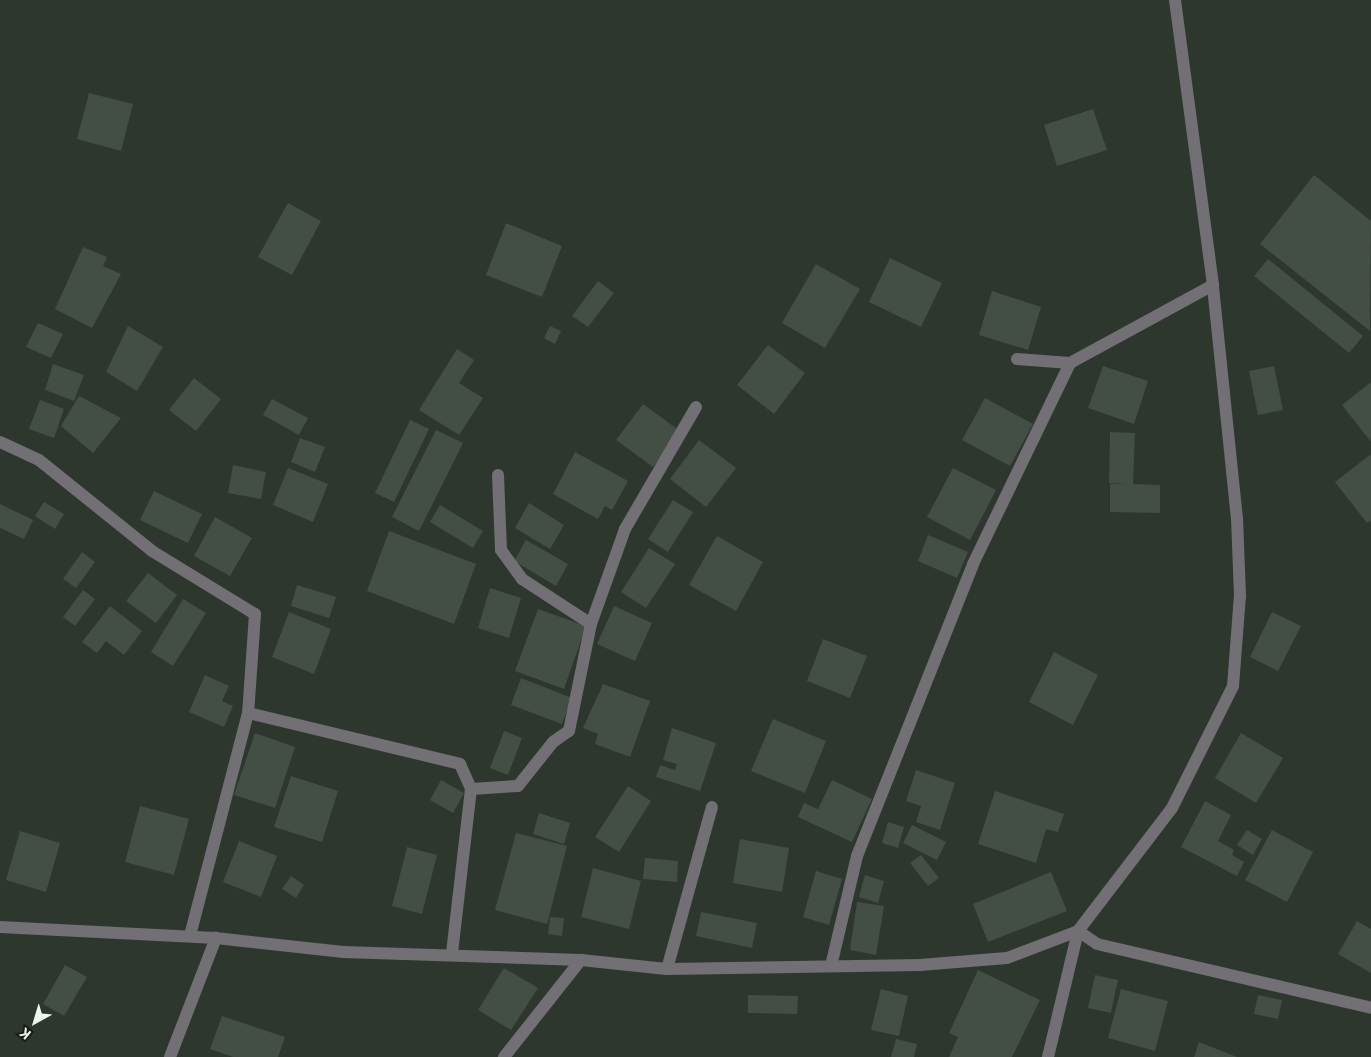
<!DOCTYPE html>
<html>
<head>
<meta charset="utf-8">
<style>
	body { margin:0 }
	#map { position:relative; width:1371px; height:1057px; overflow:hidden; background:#2d372e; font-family:"Open Sans",sans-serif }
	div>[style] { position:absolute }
	.building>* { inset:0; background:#434e44 }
	.minor>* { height:12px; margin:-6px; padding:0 6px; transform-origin:6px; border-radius:6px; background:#726f75 }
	span { translate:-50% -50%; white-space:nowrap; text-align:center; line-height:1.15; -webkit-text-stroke:5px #191d19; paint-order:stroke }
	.north { position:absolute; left:10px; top:997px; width:50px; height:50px; -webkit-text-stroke:4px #191d19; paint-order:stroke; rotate:219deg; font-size:14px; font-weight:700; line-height:20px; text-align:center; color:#eff6f0 }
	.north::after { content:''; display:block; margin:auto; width:18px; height:22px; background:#eff6f0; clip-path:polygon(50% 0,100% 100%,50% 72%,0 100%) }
</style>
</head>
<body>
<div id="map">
	<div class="building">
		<div style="clip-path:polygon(89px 93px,133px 104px,121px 151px,77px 139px)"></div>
		<div style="clip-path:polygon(1093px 109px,1107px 150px,1057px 166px,1044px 125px)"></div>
		<div style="clip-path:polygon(1314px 175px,1371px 221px,1370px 331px,1260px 244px)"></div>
		<div style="clip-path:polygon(288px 203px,321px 221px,292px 275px,258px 257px)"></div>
		<div style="clip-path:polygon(506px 223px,562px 246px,542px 297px,486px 275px)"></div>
		<div style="clip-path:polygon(83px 247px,107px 257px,103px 266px,121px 274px,92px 328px,55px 309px)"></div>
		<div style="clip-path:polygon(890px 258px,942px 283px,921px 327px,869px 302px)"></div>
		<div style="clip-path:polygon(1268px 259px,1363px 336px,1349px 353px,1254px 276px)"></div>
		<div style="clip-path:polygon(816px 264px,860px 289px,825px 348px,782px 323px)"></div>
		<div style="clip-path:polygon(598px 281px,614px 293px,588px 327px,572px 316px)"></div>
		<div style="clip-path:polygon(992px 291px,1041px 307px,1028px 350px,979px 335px)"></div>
		<div style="clip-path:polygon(38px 323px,63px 334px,51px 358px,26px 347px)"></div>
		<div style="clip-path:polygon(128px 326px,163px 347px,137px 391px,106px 372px)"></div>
		<div style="clip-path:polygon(550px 326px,561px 331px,555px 344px,544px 338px)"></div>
		<div style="clip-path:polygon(768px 345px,805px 373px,774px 414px,737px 385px)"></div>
		<div style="clip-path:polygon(457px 349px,474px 360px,459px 383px,483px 398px,459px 435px,419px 410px)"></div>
		<div style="clip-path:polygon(53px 364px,84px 375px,74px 401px,45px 390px)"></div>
		<div style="clip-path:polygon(1103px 366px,1148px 381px,1134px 424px,1088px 408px)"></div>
		<div style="clip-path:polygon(1274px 366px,1283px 410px,1258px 415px,1249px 371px)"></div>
		<div style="clip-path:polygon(194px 378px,221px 399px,196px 431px,169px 410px)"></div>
		<div style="clip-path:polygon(1371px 382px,1371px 442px,1342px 405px)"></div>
		<div style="clip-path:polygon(79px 396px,121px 418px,93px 453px,61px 426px)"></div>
		<div style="clip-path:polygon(985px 398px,1033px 424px,1010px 466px,962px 440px)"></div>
		<div style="clip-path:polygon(272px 399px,308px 418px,299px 435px,263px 415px)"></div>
		<div style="clip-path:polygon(40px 400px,64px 409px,54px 438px,29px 429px)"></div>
		<div style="clip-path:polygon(643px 404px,680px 431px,653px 467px,616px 440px)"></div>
		<div style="clip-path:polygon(410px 420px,429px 429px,394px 502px,375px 493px)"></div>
		<div style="clip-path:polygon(436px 430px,463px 443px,419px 531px,392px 517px)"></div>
		<div style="clip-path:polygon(1110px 432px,1135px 433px,1133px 484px,1160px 485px,1160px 513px,1110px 512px,1110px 484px,1127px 484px,1109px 483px)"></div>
		<div style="clip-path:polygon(300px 438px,325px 447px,315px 472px,291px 462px)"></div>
		<div style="clip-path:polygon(699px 440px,736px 468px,706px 507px,670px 479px)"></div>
		<div style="clip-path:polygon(575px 452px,628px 481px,612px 510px,605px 506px,598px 519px,553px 494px)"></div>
		<div style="clip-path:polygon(1371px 454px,1371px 520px,1367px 523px,1335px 482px)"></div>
		<div style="clip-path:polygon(233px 465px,266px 472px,261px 499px,228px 493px)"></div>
		<div style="clip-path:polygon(288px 468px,328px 484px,313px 522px,273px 505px)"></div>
		<div style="clip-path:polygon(953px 468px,996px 490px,970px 540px,927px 517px)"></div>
		<div style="clip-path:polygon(154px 491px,202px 514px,188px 543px,140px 520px)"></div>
		<div style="clip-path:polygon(673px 500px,693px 512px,668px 552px,648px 539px)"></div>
		<div style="clip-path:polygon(44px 502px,64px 514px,55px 529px,35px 516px)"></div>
		<div style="clip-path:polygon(529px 503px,564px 525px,550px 549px,515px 528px)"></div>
		<div style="clip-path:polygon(0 504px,33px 520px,24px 539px,0 528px)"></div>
		<div style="clip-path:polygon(440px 505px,483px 531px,473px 548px,430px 522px)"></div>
		<div style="clip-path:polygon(215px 517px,252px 538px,230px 576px,194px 556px)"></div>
		<div style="clip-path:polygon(389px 531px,476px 564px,454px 624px,367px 591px)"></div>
		<div style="clip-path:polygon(928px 535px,968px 552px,957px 578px,918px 561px)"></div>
		<div style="clip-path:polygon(717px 536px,763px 562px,736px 611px,689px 585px)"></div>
		<div style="clip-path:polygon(526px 540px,568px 564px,556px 586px,514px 561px)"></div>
		<div style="clip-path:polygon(649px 548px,675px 564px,646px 608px,621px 592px)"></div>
		<div style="clip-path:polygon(82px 552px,95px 562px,76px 588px,63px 579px)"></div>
		<div style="clip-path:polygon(148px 573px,177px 595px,156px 623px,126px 601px)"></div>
		<div style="clip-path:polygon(297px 585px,336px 597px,329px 618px,291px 606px)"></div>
		<div style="clip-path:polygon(490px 588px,521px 598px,509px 638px,478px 628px)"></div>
		<div style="clip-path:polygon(83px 590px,95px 599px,75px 626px,63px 617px)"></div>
		<div style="clip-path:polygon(183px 599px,206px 613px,173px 666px,151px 652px)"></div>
		<div style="clip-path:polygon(110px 606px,142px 631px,124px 655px,106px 641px,97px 653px,82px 642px)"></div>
		<div style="clip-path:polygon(614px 606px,652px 623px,635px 661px,597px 644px)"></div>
		<div style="clip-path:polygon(538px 609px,586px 626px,564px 689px,515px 671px)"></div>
		<div style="clip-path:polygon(289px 612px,331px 629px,314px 674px,272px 657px)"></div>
		<div style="clip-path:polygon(1272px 612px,1301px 626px,1278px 671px,1250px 657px)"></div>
		<div style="clip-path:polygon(823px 639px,867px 656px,850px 698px,807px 681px)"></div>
		<div style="clip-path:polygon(1054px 652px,1098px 675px,1073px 725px,1029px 702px)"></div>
		<div style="clip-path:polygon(205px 675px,229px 686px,222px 701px,233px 706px,224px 727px,189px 712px)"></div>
		<div style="clip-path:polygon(521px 678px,572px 698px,562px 724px,511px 705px)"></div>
		<div style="clip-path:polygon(603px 684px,650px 701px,630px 757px,595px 744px,598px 734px,583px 728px)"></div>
		<div style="clip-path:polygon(773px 719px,826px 741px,805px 793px,751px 771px)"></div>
		<div style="clip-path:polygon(672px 728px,716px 743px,700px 791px,656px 777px,660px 765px,675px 770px,677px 764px,663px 760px)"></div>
		<div style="clip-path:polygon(504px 731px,522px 738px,508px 775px,490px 768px)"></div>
		<div style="clip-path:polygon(255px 733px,295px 747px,275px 808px,234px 795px)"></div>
		<div style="clip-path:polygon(1241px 733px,1283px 758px,1256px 803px,1215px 778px)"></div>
		<div style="clip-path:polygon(916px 770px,955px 783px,940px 830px,916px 822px,921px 806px,906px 801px)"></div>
		<div style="clip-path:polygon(291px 776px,338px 791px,322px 842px,274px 827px)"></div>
		<div style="clip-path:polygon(441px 780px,464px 793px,453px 813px,430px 800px)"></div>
		<div style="clip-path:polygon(832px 780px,872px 799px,852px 842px,798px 817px,804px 803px,818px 809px)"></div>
		<div style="clip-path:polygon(628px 786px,651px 801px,619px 852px,595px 837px)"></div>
		<div style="clip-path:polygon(995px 791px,1064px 814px,1058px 832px,1046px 829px,1036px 863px,978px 844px)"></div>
		<div style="clip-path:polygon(1205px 801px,1231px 815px,1218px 841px,1234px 850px,1232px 855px,1244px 862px,1237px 876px,1181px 847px)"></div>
		<div style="clip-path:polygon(140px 806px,189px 819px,174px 875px,125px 862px)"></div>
		<div style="clip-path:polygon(539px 813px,570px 823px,564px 844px,533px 834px)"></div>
		<div style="clip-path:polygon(888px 822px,904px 827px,898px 848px,882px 843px)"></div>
		<div style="clip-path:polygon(912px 825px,946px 842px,937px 860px,903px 843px)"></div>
		<div style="clip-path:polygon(1247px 830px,1262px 839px,1253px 855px,1237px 845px)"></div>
		<div style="clip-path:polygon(1272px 830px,1313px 852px,1287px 902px,1245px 880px)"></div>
		<div style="clip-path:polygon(20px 831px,60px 843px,46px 892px,6px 880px)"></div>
		<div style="clip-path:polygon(516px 833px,567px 846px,547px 924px,495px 910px)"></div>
		<div style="clip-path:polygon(740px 839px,789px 848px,782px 892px,733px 883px)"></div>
		<div style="clip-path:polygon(239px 841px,277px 856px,261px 897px,223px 882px)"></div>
		<div style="clip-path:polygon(407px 847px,437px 855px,422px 914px,392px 906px)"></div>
		<div style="clip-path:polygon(921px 855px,939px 878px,928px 886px,910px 863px)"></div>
		<div style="clip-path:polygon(645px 858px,678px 861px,677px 882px,643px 879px)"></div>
		<div style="clip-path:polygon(593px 868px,641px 881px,629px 929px,581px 917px)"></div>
		<div style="clip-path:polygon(816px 871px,842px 879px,829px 925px,803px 917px)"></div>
		<div style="clip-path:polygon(1051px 872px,1067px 911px,988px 942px,973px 904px)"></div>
		<div style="clip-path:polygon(865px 875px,884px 881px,878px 903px,859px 897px)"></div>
		<div style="clip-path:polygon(291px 876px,304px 885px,296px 898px,282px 889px)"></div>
		<div style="clip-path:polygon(857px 902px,884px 906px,876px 955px,850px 950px)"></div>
		<div style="clip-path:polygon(701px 912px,757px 923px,752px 948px,696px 936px)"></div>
		<div style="clip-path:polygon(550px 917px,564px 918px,562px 936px,548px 934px)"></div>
		<div style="clip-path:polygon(1357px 921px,1371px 929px,1371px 973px,1338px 954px)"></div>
		<div style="clip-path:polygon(65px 965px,87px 977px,64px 1016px,43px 1004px)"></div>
		<div style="clip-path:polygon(504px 968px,538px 988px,511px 1030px,478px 1010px)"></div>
		<div style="clip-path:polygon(978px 970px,1040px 1000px,1012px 1057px,949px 1057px,958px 1037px,949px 1033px)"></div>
		<div style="clip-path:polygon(1095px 975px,1118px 980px,1111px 1013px,1088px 1008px)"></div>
		<div style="clip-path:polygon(881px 989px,908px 996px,899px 1036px,871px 1030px)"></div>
		<div style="clip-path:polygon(1121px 989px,1168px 1001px,1155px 1051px,1108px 1038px)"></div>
		<div style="clip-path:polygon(748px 995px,798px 996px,797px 1014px,748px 1013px)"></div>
		<div style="clip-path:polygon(1258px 995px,1282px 1000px,1278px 1019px,1254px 1014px)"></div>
		<div style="clip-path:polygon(222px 1016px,285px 1037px,278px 1057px,233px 1057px,210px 1049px)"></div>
		<div style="clip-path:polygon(896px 1039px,917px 1044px,914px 1057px,891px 1057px)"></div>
		<div style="clip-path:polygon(1199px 1042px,1237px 1057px,1194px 1057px)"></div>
	</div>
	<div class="minor">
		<div style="left:1017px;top:359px;width:53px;rotate:4.3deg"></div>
		<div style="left:1070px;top:363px;width:163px;rotate:-28.6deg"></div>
		<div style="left:0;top:442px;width:43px;rotate:24.8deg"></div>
		<div style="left:39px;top:460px;width:145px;rotate:38.8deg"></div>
		<div style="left:152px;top:551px;width:121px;rotate:31.5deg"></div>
		<div style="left:255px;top:614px;width:99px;rotate:94deg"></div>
		<div style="left:248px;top:713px;width:230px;rotate:104.6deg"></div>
		<div style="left:498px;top:475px;width:75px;rotate:87.7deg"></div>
		<div style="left:501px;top:550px;width:36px;rotate:54deg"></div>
		<div style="left:522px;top:579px;width:82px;rotate:33.1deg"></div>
		<div style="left:248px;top:713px;width:218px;rotate:13.5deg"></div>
		<div style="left:460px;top:764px;width:27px;rotate:66deg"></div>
		<div style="left:0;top:927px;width:216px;rotate:2.9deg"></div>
		<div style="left:216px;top:938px;width:128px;rotate:6.3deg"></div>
		<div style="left:343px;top:952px;width:238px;rotate:1.9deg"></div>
		<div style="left:581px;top:960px;width:86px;rotate:6deg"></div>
		<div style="left:667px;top:969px;width:253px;rotate:-0.9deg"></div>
		<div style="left:920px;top:965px;width:87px;rotate:-4.6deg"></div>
		<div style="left:1007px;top:958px;width:76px;rotate:-20.8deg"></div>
		<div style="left:1078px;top:931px;width:155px;rotate:-52.6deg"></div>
		<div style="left:1172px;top:808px;width:136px;rotate:-63.4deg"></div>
		<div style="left:1233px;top:686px;width:90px;rotate:-85.6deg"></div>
		<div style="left:1240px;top:596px;width:77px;rotate:-92.2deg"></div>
		<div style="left:1237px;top:519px;width:235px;rotate:-95.9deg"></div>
		<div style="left:1213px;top:285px;width:288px;rotate:-97.6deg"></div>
		<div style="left:452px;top:953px;width:165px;rotate:-83.4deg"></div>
		<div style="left:471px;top:789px;width:47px;rotate:-3.7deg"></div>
		<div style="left:518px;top:786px;width:56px;rotate:-51.5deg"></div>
		<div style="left:553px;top:742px;width:19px;rotate:-35deg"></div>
		<div style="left:569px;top:731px;width:109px;rotate:-78.4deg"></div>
		<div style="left:591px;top:624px;width:101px;rotate:-70.3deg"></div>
		<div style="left:625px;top:529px;width:141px;rotate:-59.8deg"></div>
		<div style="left:831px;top:966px;width:113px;rotate:-76.7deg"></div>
		<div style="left:857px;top:856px;width:314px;rotate:-68.3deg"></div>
		<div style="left:973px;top:564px;width:223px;rotate:-64.2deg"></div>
		<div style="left:667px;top:969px;width:168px;rotate:-74.5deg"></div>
		<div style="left:170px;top:1057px;width:128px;rotate:-68.9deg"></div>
		<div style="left:504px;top:1057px;width:124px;rotate:-51.6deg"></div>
		<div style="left:1048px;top:1057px;width:130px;rotate:-76.6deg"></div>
		<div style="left:1078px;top:931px;width:23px;rotate:34deg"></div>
		<div style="left:1097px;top:944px;width:281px;rotate:13.1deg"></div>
	</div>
	<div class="north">K</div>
</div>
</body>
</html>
